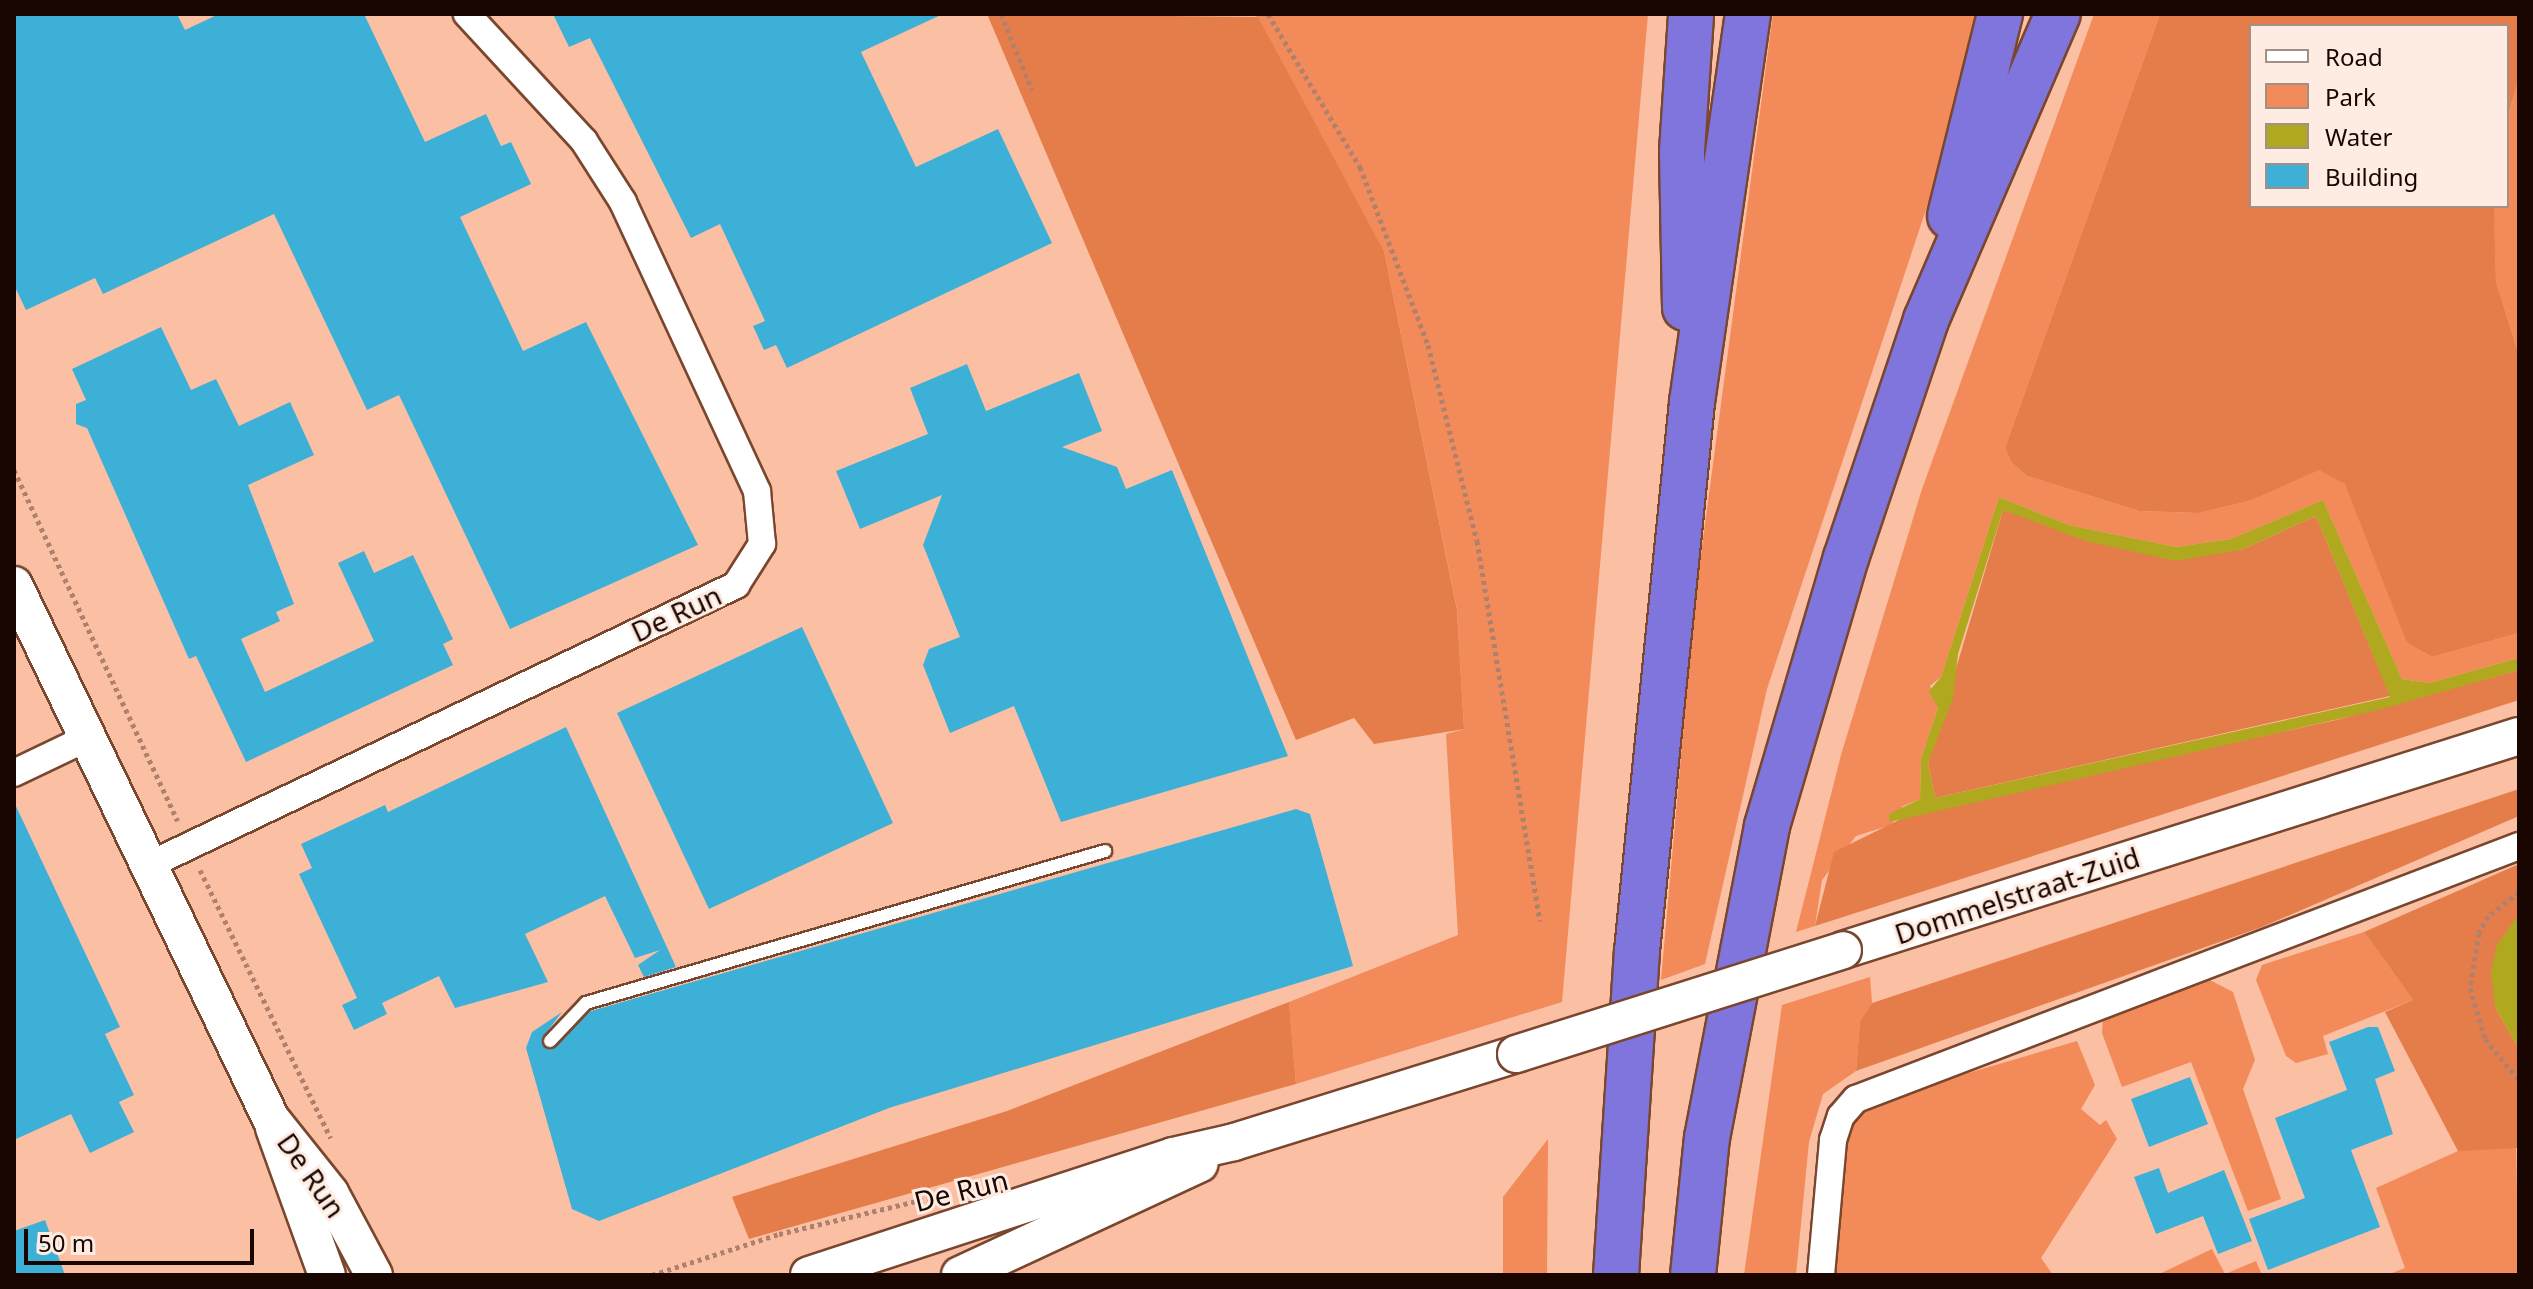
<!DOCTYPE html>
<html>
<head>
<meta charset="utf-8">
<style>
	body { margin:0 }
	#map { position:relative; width:2533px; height:1289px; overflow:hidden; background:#fbbfa3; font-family:"Noto Sans",sans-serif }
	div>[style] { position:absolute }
	.green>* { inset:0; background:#f28b59 }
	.forest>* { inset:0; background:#e57d4a }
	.water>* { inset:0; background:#b0a81f }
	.building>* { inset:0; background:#3db0d8 }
	.path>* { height:5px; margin-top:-2.5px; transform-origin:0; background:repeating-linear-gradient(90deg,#af816c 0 4px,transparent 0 8px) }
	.roads { filter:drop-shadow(2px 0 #79462e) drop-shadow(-2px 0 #79462e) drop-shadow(0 2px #79462e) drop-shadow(0 -2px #79462e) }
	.lane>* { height:12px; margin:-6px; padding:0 6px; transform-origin:6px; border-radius:6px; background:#fff }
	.street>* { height:26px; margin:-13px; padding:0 13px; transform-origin:13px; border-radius:13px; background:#fff }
	.secondary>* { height:36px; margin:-18px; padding:0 18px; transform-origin:18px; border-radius:18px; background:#fff }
	.highway>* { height:44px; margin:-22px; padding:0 22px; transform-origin:22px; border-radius:22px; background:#8075dd }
	.bridges { filter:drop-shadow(2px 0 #79462e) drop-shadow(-2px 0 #79462e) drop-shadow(0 2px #79462e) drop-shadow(0 -2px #79462e) }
	.secondary-bridge>* { height:36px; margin:-18px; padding:0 18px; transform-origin:18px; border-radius:18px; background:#fff }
	span { translate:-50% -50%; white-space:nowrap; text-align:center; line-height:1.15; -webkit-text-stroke:6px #feebe2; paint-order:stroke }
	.street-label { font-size:28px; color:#190601 }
	.frame { position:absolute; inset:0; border:16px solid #190601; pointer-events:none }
	.legend { position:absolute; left:2249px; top:24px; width:260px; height:184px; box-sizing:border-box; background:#feebe2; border:2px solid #a28f88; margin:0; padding:10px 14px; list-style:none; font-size:24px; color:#190601 }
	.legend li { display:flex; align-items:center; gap:16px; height:40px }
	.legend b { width:40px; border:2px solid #a28f88 }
	.scale { position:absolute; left:24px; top:1229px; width:230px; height:36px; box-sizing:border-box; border:4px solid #190601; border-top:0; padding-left:10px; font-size:24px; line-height:28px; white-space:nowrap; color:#190601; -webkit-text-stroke:6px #feebe2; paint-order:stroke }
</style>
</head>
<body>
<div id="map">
	<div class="green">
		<div style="clip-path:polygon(1255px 14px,1648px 14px,1562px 1002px,1296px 1084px,1289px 1002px,1458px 935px,1446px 734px,1464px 729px,1457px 609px,1384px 251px)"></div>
		<div style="clip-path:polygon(1773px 14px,1982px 14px,1951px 134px,1767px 689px,1705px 964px,1661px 980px,1695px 599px)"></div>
		<div style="clip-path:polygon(2094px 14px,2160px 14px,2005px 448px,2011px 462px,2027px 476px,2139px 511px,2199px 513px,2249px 501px,2313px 468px,2332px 474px,2345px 484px,2373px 545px,2407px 643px,2432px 657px,2519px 633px,2519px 658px,2429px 683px,2402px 679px,2323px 500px,2231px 539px,2176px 547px,2069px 525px,1999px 497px,1941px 677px,1930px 686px,1938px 708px,1921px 758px,1920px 799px,1903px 806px,1891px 825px,1856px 836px,1822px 880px,1815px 926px,1796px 932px,1841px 755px,1922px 489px)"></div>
		<div style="clip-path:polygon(2519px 78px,2519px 356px,2496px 281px,2494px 219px,2494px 206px,2507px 206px,2507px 118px)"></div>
		<div style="clip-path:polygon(2364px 932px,2413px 1000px,2323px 1036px,2328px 1054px,2296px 1063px,2286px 1056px,2256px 980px,2262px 965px)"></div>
		<div style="clip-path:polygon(1870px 977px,1872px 1003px,1860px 1021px,1856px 1071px,1823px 1094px,1809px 1142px,1796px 1275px,1744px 1275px,1782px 1005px)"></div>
		<div style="clip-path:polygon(2206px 978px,2233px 992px,2255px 1060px,2243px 1089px,2281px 1199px,2248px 1211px,2191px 1062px,2122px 1087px,2102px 1033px,2103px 1016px)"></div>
		<div style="clip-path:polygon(2077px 1041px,2095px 1085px,2081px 1109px,2100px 1125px,2106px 1120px,2117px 1139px,2041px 1258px,2053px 1275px,1827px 1275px,1843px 1133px,1859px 1114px,1924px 1086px)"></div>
		<div style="clip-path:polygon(1548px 1139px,1547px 1275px,1503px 1275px,1503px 1197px)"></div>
		<div style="clip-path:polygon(2516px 1143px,2519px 1275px,2387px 1275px,2405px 1268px,2376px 1188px,2458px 1151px)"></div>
		<div style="clip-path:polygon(2212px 1249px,2225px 1274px,2256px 1261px,2262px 1275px,2157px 1275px)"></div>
	</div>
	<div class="forest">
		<div style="clip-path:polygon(987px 14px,1258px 17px,1384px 251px,1457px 610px,1464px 729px,1374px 744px,1354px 718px,1296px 740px)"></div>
		<div style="clip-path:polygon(2160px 14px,2519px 14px,2519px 78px,2507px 118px,2507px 26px,2251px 26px,2251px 206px,2494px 206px,2496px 281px,2519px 356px,2519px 633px,2432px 657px,2407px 643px,2345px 484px,2319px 470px,2249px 501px,2199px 513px,2139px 511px,2027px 476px,2011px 462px,2005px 448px)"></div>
		<div style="clip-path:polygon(2003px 510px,2119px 547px,2241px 550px,2316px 516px,2390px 696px,1935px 798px,1928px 763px)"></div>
		<div style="clip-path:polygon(2519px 670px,2519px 700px,1815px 926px,1834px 852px,1915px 812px,2336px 720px)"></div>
		<div style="clip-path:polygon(2519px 789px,2519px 816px,2262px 927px,1856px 1071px,1860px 1021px,1872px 1003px)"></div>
		<div style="clip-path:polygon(2519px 864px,2519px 914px,2495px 1007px,2519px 1049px,2519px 1148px,2458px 1151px,2385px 1012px,2413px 1000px,2364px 932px)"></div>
		<div style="clip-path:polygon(1289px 1002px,1296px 1084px,749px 1239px,732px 1197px,1007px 1111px)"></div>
	</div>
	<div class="water">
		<div style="clip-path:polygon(evenodd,1999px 497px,2069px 525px,2176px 547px,2231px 539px,2323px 500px,2402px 679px,2429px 683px,2519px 658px,2519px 670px,2378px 710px,1890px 822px,1889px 814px,1920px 799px,1921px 758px,1938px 708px,1929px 691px,1941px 677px,1999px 497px,2003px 510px,2086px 541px,2175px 561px,2241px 550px,2316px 516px,2390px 697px,1935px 798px,1928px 763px,1953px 698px,1958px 654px,2003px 510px)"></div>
		<div style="clip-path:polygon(2519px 914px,2519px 1049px,2495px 1007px,2491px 971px,2497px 945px)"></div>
	</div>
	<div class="building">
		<div style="clip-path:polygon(14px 14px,177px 14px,185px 30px,219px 14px,364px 14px,425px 142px,486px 114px,501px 146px,511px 142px,531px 184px,460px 217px,523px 351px,586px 322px,698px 545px,510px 629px,399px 395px,367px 410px,274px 214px,103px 294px,95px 278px,26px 310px,14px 285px)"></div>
		<div style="clip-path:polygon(553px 14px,943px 14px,861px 52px,916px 167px,998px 129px,1052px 243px,787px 368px,776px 345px,764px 350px,753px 326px,765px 321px,720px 224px,691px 238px,590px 38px,569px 47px)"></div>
		<div style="clip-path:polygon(161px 327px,191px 390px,216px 379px,239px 426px,290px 402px,314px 455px,248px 485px,294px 604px,276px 612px,280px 621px,241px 639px,265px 692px,374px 641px,338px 563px,364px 551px,374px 573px,413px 555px,453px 639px,443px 644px,453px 665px,246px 762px,196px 656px,189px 659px,87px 428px,76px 424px,76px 404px,86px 400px,72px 369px)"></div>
		<div style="clip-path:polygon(967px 364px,986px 411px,1079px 373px,1102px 431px,1062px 447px,1117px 467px,1126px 489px,1172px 470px,1288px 756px,1061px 822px,1014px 706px,950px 733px,923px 665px,929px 649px,960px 637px,923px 545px,942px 495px,860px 529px,836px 471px,928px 434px,910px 388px)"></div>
		<div style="clip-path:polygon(802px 627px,893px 823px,709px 909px,617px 713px)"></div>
		<div style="clip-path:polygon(566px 727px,676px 967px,644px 977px,638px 965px,660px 950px,635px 958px,605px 896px,525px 934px,548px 982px,455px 1008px,439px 976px,382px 1003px,387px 1014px,354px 1030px,342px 1005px,357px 998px,299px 874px,312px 868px,301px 844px,385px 805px,388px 812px)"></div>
		<div style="clip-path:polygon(14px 802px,120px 1027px,105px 1034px,134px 1095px,119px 1102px,134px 1132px,90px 1153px,71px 1114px,14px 1140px)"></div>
		<div style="clip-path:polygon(1296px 809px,1310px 814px,1353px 966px,889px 1108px,599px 1221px,572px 1209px,526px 1048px,532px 1032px,562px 1012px,542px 1038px,547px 1049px,591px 1011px)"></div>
		<div style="clip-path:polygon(2368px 1027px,2378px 1027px,2395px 1071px,2375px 1079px,2393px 1134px,2351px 1150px,2380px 1227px,2268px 1270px,2249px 1219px,2305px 1198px,2275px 1118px,2347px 1090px,2329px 1042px)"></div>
		<div style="clip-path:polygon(2190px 1077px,2208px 1124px,2149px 1147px,2131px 1099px)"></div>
		<div style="clip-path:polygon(2159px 1168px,2168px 1193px,2224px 1170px,2252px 1241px,2218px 1254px,2203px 1216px,2156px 1234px,2134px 1177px)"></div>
		<div style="clip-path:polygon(45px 1220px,65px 1275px,14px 1275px,14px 1231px)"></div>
	</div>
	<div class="path">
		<div style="left:1001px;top:14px;width:82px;rotate:67.8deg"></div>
		<div style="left:1268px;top:14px;width:179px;rotate:59deg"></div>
		<div style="left:1360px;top:167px;width:191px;rotate:69.1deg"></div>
		<div style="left:1428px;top:345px;width:202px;rotate:76deg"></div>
		<div style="left:1477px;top:541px;width:385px;rotate:80.6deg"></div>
		<div style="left:14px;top:470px;width:387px;rotate:65deg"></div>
		<div style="left:200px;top:870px;width:298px;rotate:64deg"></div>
		<div style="left:2519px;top:892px;width:39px;rotate:142deg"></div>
		<div style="left:2488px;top:916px;width:19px;rotate:118deg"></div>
		<div style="left:2479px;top:933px;width:56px;rotate:99.3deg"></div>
		<div style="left:2470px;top:988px;width:53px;rotate:73.6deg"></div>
		<div style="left:2485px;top:1039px;width:53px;rotate:50.3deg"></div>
		<div style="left:652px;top:1275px;width:133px;rotate:-17.9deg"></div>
		<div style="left:779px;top:1234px;width:158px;rotate:-13.5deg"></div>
	</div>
	<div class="roads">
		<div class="lane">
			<div style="left:550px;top:1041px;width:52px;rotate:-46.5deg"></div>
			<div style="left:586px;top:1003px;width:541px;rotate:-16.32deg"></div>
		</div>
		<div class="street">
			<div style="left:14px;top:773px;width:79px;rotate:-25.6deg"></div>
			<div style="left:147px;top:866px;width:653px;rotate:-25.5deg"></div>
			<div style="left:736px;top:585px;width:49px;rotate:-57.6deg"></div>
			<div style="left:762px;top:544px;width:53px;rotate:-95.4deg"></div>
			<div style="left:757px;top:491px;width:319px;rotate:-114.9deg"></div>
			<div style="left:623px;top:202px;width:72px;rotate:-122.6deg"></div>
			<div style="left:584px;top:141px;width:173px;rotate:-132.7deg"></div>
			<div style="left:1821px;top:1275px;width:136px;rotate:-84.9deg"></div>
			<div style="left:1833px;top:1140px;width:25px;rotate:-72deg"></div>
			<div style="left:1841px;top:1116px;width:23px;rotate:-49deg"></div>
			<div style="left:1856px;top:1099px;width:710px;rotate:-20.89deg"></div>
		</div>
		<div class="secondary">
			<div style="left:14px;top:585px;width:593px;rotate:64.3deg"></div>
			<div style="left:271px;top:1119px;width:95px;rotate:51.4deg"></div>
			<div style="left:330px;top:1193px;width:93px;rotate:61.8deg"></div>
			<div style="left:1843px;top:950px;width:709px;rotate:-17.57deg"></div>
			<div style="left:274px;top:1128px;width:156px;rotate:70.2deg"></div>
			<div style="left:809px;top:1275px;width:383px;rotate:-18.1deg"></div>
			<div style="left:1173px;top:1156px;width:63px;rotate:-12.9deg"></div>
			<div style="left:1234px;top:1142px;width:295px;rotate:-17.3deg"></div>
			<div style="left:960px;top:1275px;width:264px;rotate:-24.9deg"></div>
		</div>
		<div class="highway">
			<div style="left:1950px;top:216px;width:208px;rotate:-76.1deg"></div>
			<div style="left:1685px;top:308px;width:157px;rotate:-91.1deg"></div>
			<div style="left:1682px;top:151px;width:137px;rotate:-86.2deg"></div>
			<div style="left:1616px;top:1275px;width:325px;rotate:-86.3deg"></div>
			<div style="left:1637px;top:951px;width:552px;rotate:-84.28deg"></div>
			<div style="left:1692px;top:402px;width:392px;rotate:-81.8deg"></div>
			<div style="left:1693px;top:1275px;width:138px;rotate:-84.2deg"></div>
			<div style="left:1707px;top:1138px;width:318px;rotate:-79.1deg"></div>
			<div style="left:1767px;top:826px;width:279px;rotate:-73.6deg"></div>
			<div style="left:1846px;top:558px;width:251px;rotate:-71.4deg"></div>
			<div style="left:1926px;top:320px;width:333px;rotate:-66.7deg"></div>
		</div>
	</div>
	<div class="bridges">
		<div class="secondary-bridge">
			<div style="left:1516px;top:1054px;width:343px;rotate:-17.6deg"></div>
		</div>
	</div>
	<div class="street-label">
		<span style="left:676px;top:613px;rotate:-25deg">De Run</span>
		<span style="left:2017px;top:895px;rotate:-18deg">Dommelstraat-Zuid</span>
		<span style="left:312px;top:1175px;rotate:55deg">De Run</span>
		<span style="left:961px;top:1190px;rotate:-14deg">De Run</span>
	</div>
	<div class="frame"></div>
	<ul class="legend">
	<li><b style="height:10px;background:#fff"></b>Road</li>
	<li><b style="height:22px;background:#f28b59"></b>Park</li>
	<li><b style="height:22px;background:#b0a81f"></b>Water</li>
	<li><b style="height:22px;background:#3db0d8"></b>Building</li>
	</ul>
	<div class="scale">50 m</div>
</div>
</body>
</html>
